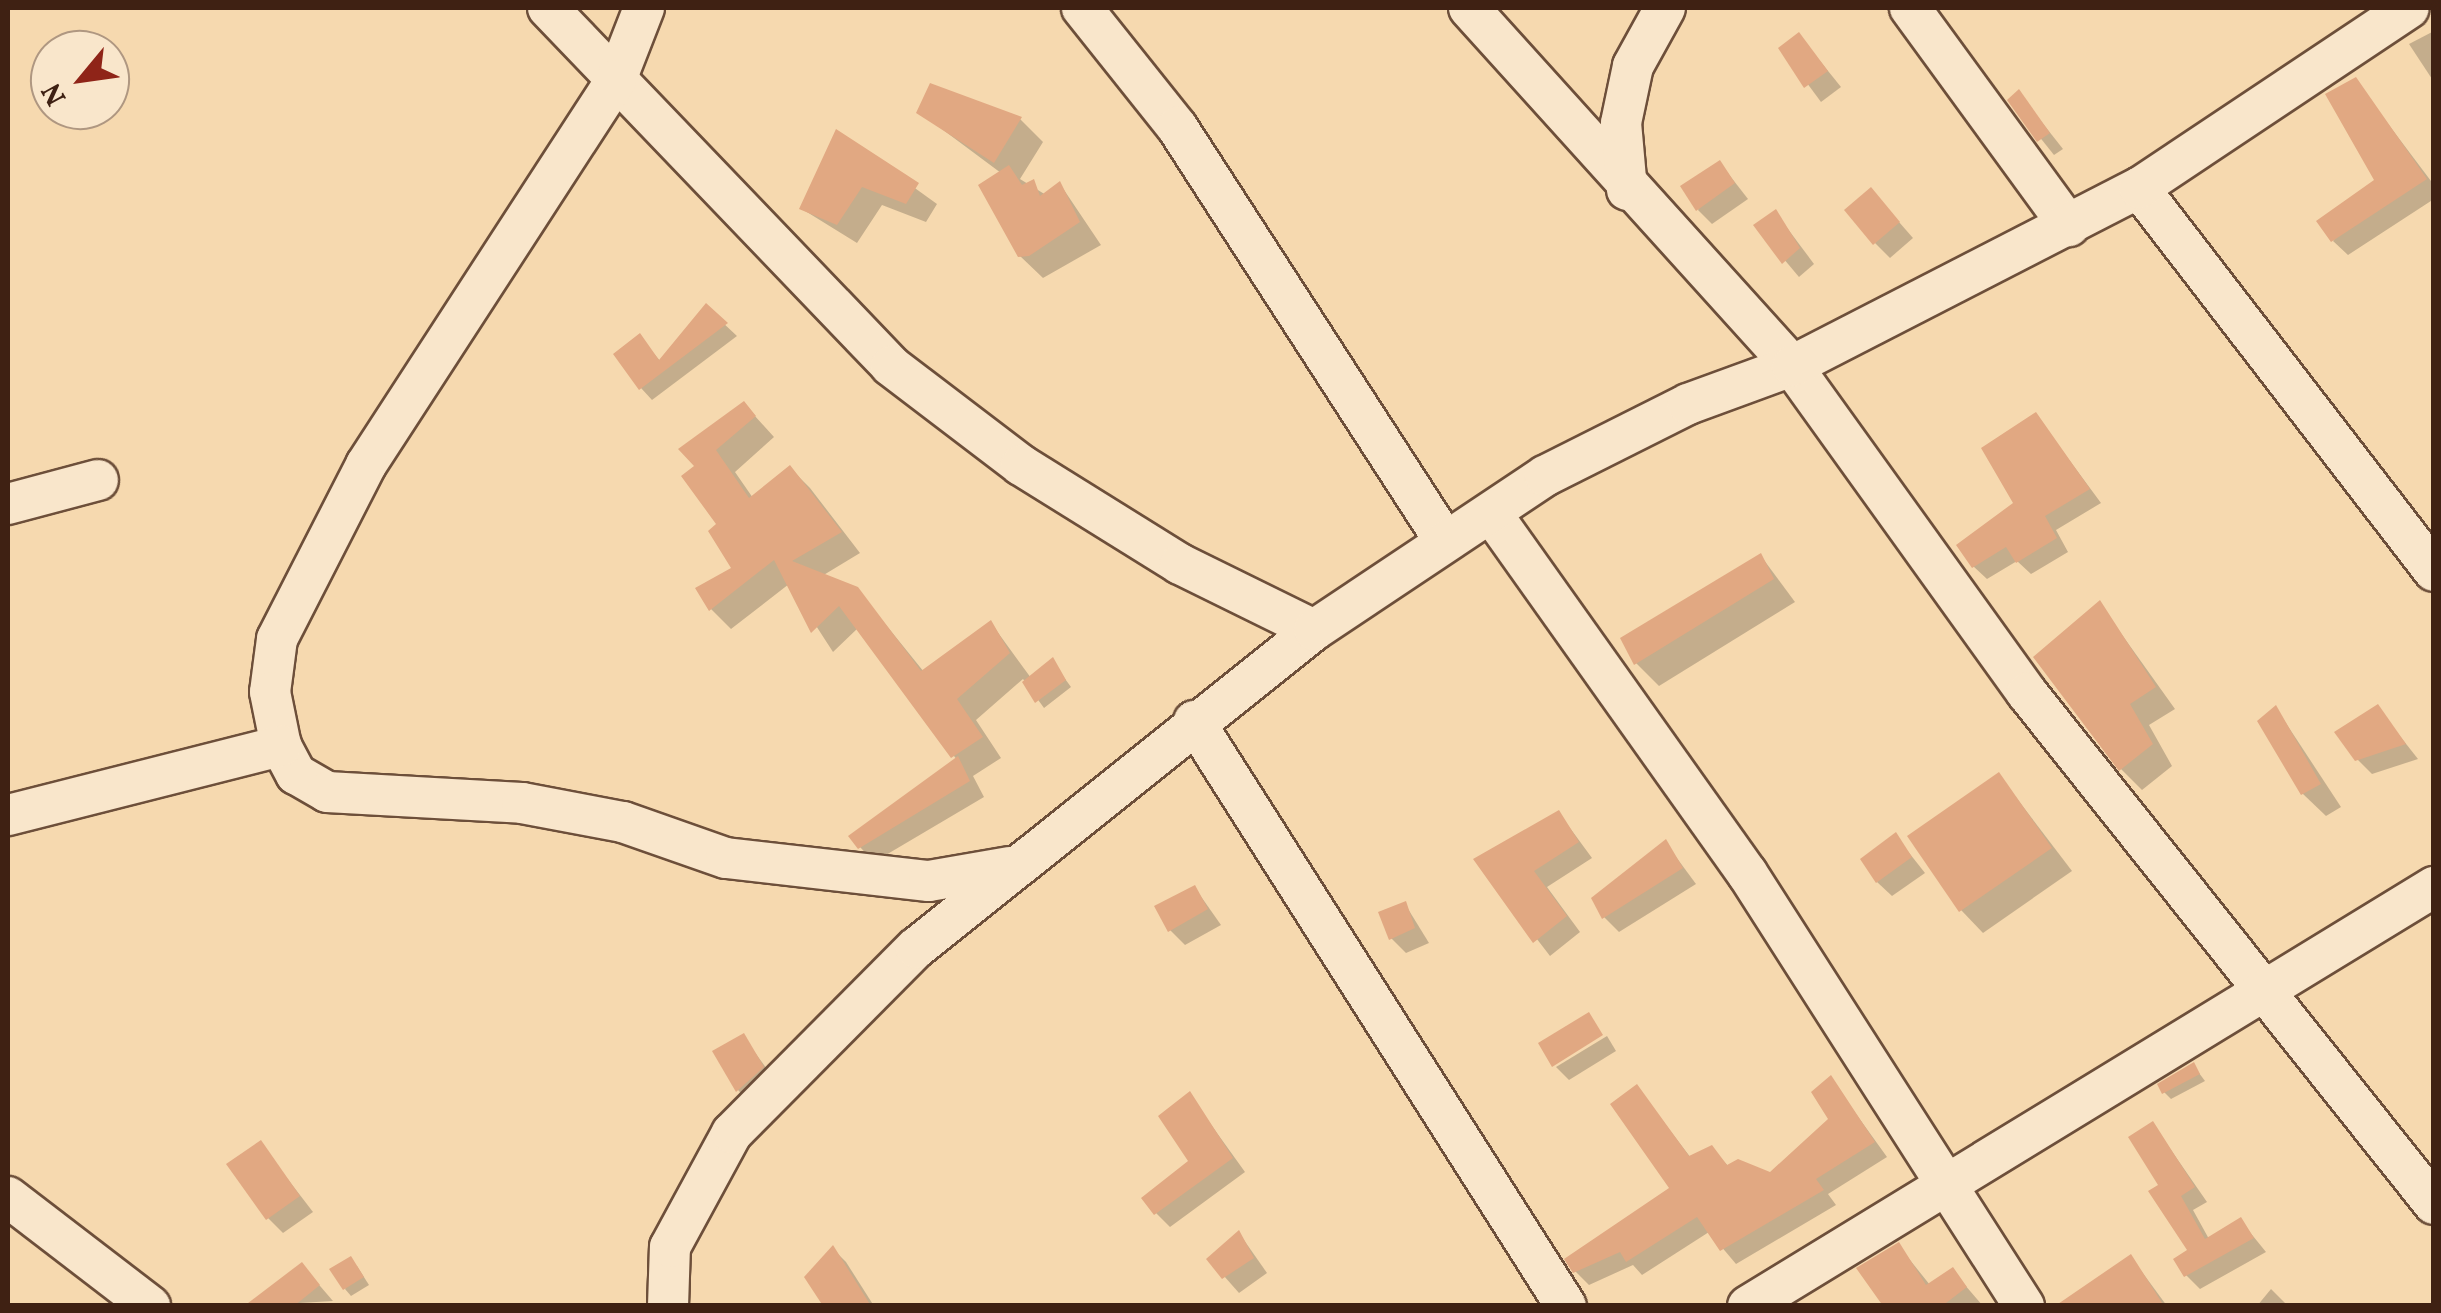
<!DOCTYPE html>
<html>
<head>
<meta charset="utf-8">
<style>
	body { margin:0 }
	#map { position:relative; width:2441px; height:1313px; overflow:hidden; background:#f6d9af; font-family:Vollkorn,serif }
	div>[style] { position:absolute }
	.shadow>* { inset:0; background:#0003 }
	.building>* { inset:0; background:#e1a882 }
	.roads { filter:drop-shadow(2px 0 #6d4f3a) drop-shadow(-2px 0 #6d4f3a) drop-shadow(0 2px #6d4f3a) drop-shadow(0 -2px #6d4f3a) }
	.minor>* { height:40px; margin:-20px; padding:0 20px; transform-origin:20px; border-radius:20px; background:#f9e6cb }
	span { translate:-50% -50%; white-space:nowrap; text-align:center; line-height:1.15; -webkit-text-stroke:10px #f9e6cb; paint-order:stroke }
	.frame { position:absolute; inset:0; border:10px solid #3f2113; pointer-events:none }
	.north { position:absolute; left:30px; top:30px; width:100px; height:100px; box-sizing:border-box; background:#f9e6cb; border:2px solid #af9781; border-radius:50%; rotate:241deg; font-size:28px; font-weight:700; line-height:40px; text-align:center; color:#3f2113 }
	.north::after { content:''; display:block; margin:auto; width:35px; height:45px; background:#8f2418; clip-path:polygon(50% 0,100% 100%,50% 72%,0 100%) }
</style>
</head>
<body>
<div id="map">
	<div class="shadow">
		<div style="clip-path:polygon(2434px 31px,2434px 82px,2409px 44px)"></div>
		<div style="clip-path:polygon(1799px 35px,1841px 87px,1821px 102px,1781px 48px)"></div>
		<div style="clip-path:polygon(2355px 80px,2434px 185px,2434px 199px,2348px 255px,2333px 241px,2377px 180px)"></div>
		<div style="clip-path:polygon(2018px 92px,2063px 149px,2054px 155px,2010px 100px)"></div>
		<div style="clip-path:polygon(919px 112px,1020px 119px,1043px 142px,1020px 179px,1046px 195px,1060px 184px,1101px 245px,1043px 278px,1020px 256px,1001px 173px)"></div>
		<div style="clip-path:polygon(837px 132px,937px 204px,926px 222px,882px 205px,857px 243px,802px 209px)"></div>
		<div style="clip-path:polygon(1720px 163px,1748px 199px,1712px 224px,1698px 210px)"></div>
		<div style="clip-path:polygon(1885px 206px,1913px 238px,1890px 258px,1875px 243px)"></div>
		<div style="clip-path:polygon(1776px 213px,1814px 264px,1799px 277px,1756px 226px)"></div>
		<div style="clip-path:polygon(706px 307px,737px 336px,652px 400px,641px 388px,639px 336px,661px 362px)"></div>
		<div style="clip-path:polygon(744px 404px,774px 437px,735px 472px,753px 498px,790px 468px,810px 488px,860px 553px,822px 576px,857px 589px,924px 672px,991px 623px,1031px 678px,1052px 661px,1071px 687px,1044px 708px,1023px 679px,976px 720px,1001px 758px,973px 776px,984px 797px,874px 862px,860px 847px,957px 760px,858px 628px,833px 652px,789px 584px,731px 629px,711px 609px,734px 569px,698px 466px)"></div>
		<div style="clip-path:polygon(2036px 415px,2101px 503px,2056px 530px,2068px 552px,2031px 574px,2017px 561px,1987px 579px,1973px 566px,2016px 503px)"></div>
		<div style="clip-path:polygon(1761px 556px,1795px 602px,1659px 686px,1636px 663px)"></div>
		<div style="clip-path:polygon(2100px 604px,2175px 709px,2149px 725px,2172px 766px,2142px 790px,2121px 769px)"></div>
		<div style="clip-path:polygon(2377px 707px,2418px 759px,2372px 774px,2357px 759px)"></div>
		<div style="clip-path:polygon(2276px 708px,2341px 807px,2326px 816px,2303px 794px)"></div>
		<div style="clip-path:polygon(1999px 775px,2072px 871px,1983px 933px,1961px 910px)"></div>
		<div style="clip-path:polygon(1559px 813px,1592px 858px,1547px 887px,1580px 932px,1550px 956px,1476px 860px)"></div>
		<div style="clip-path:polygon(1895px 835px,1925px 873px,1892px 896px,1877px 882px)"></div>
		<div style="clip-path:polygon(1665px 842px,1696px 884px,1619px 932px,1604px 917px)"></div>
		<div style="clip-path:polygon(1195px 888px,1221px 925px,1185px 945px,1170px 930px)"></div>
		<div style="clip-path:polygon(1405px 904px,1429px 943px,1406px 953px,1391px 938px)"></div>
		<div style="clip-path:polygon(743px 1036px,777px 1083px,752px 1105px,738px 1090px)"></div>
		<div style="clip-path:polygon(1607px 1036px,1616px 1051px,1569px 1080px,1556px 1067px)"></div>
		<div style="clip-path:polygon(2193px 1065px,2205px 1081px,2171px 1099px,2164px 1092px)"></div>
		<div style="clip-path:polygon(1831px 1079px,1887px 1157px,1828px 1194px,1836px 1205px,1736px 1264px,1709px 1232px,1642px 1275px,1633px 1265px,1589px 1285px,1575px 1271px,1673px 1189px,1637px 1087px,1691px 1158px,1712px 1148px,1729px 1167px,1771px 1175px,1831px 1120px)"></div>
		<div style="clip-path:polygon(1189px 1094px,1245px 1172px,1170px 1227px,1156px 1213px,1191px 1161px)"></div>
		<div style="clip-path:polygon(2153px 1124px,2207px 1202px,2193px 1210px,2209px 1239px,2240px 1220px,2266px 1252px,2200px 1289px,2186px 1275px,2191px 1251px,2162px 1186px)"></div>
		<div style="clip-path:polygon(260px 1143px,313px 1212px,283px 1233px,268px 1218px)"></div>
		<div style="clip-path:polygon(1239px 1233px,1267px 1273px,1239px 1293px,1209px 1259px)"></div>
		<div style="clip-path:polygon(1898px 1245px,1930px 1285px,1952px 1270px,1983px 1306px,1886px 1306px)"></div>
		<div style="clip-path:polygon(833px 1249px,846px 1262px,874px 1306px,827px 1306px)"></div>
		<div style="clip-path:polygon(2131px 1257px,2167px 1306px,2090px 1306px)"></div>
		<div style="clip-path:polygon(302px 1265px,333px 1301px,248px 1306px)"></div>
		<div style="clip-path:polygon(357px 1266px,369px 1285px,351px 1296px,345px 1289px)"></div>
		<div style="clip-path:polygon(2271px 1289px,2286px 1304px,2287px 1306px,2257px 1306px)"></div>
	</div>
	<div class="building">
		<div style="clip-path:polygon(1799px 32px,1828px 71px,1804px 88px,1778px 48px)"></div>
		<div style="clip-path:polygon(2356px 77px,2427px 179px,2331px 242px,2316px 221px,2374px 180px,2325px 94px)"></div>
		<div style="clip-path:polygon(930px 83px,1022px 117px,994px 163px,916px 113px)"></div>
		<div style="clip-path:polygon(2019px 89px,2050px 133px,2037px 142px,2007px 100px)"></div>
		<div style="clip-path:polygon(836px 129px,919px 183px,906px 204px,862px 187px,837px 225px,799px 209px)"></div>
		<div style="clip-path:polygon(1720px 160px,1735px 183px,1696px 211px,1680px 186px)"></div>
		<div style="clip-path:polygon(1009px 165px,1022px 185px,1034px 179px,1040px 196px,1060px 181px,1080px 222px,1029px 256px,1018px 257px,978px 185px)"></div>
		<div style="clip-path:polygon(1871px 187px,1900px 222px,1873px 245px,1844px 210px)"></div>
		<div style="clip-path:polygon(1776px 209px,1800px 248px,1782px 264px,1753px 225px)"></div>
		<div style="clip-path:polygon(706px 303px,728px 323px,639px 390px,613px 354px,640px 333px,659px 360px)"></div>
		<div style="clip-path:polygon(744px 401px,756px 416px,716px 450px,749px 498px,790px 465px,842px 532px,792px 561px,858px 587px,921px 671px,991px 620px,1010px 653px,957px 699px,983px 737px,951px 758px,839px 606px,811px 633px,774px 560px,709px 611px,695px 588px,731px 568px,708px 531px,716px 524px,681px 476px,694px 466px,678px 449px)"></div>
		<div style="clip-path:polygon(2036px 412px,2090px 489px,2045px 516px,2057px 538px,2016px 563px,2006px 547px,1972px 568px,1956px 545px,2013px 503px,1981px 448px)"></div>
		<div style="clip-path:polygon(1761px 553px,1774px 579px,1634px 665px,1620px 638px)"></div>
		<div style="clip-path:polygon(2100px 600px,2156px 687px,2130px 704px,2153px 744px,2119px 771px,2033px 657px)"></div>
		<div style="clip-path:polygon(1053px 657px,1066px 680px,1035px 703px,1022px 682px)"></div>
		<div style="clip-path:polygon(2378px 704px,2406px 744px,2355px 761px,2334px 732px)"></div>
		<div style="clip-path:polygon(2276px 705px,2321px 784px,2301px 795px,2257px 721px)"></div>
		<div style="clip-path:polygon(958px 756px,970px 781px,858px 849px,848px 836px)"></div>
		<div style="clip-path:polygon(1999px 772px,2052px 848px,1959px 912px,1907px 836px)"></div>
		<div style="clip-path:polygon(1559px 810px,1579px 842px,1534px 871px,1567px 916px,1533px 943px,1473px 859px)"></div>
		<div style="clip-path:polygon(1896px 832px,1912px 857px,1876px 883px,1860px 859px)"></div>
		<div style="clip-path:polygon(1666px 839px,1683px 868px,1602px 919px,1591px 898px)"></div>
		<div style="clip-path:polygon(1195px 885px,1208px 909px,1168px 932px,1154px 906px)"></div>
		<div style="clip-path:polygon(1406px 901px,1415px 928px,1389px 940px,1378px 912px)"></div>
		<div style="clip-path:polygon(1589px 1012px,1603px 1035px,1552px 1067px,1538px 1043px)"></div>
		<div style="clip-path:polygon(744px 1033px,764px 1067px,736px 1092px,712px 1051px)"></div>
		<div style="clip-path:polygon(2194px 1062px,2200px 1074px,2162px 1094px,2157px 1084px)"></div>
		<div style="clip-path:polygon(1831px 1075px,1875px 1142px,1816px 1179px,1824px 1190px,1720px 1251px,1697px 1217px,1626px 1262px,1620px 1252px,1573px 1273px,1564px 1259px,1669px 1188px,1610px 1104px,1637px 1084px,1689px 1156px,1712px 1145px,1727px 1165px,1738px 1159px,1770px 1172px,1828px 1119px,1811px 1092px)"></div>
		<div style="clip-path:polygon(1190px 1091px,1233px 1158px,1154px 1215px,1141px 1198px,1188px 1161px,1158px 1116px)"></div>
		<div style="clip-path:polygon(2153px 1121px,2195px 1187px,2181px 1196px,2205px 1239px,2241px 1217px,2254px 1238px,2184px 1277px,2173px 1259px,2187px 1250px,2148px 1191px,2158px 1185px,2128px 1137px)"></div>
		<div style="clip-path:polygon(261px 1140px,300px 1196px,266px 1220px,226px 1164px)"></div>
		<div style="clip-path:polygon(1239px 1230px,1254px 1258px,1222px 1279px,1206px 1259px)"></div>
		<div style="clip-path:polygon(1899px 1242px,1926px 1285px,1953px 1267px,1967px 1287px,1942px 1306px,1883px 1306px,1856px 1268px)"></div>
		<div style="clip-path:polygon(833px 1245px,871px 1306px,823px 1306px,804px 1277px)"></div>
		<div style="clip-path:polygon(2131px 1254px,2164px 1306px,2055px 1306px)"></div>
		<div style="clip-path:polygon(351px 1256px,364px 1277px,343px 1290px,329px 1269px)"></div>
		<div style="clip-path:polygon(302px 1262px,320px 1285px,294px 1306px,244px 1306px)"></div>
	</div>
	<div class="roads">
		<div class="minor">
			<div style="left:548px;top:8px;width:496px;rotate:46.2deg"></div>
			<div style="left:891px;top:366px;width:163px;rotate:37.3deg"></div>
			<div style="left:1021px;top:465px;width:187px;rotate:31.9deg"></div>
			<div style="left:1180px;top:564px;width:149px;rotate:26.2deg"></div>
			<div style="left:644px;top:8px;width:77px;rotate:111.3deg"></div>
			<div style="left:616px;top:80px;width:459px;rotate:123deg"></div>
			<div style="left:366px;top:465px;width:195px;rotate:117.1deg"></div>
			<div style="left:277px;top:639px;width:53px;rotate:97.5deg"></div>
			<div style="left:270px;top:692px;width:55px;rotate:78.5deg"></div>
			<div style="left:281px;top:746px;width:32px;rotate:62deg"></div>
			<div style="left:296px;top:774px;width:36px;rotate:30deg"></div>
			<div style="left:327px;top:792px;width:195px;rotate:3.2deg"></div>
			<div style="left:522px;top:803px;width:103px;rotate:10.7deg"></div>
			<div style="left:623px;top:822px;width:109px;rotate:19.3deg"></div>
			<div style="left:726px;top:858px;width:204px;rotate:6.5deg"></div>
			<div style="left:929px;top:881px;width:82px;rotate:-9.8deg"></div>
			<div style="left:1082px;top:8px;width:152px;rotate:51.4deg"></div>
			<div style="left:1177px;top:127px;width:491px;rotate:57.1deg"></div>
			<div style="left:1469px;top:8px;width:482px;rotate:47.9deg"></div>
			<div style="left:1792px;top:366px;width:403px;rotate:54.3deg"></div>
			<div style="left:2027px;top:693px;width:653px;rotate:51.46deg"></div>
			<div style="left:1910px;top:8px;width:270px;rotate:53.9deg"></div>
			<div style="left:2139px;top:188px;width:483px;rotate:52.4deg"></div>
			<div style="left:1627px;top:190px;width:67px;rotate:-95.1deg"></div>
			<div style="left:1621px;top:123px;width:58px;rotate:-78.1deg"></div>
			<div style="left:1633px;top:66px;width:66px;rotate:-61.1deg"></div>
			<div style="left:8px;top:504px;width:93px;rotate:-14.9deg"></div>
			<div style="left:1491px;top:513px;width:442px;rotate:54.6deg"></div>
			<div style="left:1747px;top:873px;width:514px;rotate:57.39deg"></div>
			<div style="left:1194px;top:721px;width:693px;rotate:57.55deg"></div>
			<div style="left:8px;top:815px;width:282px;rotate:-14.2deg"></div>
			<div style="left:8px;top:1197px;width:179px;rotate:37.5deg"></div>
			<div style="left:668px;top:1306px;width:59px;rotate:-88.1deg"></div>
			<div style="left:670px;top:1247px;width:130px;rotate:-61.5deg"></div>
			<div style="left:732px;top:1133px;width:261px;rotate:-45.2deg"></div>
			<div style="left:916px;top:948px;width:509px;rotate:-38.62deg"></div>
			<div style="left:1314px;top:630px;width:278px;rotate:-33.7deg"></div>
			<div style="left:1545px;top:476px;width:160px;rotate:-26.7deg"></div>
			<div style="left:1688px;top:404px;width:111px;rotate:-20.1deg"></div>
			<div style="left:1792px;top:366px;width:390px;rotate:-27.2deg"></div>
			<div style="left:2139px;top:188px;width:324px;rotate:-33.7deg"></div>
			<div style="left:1748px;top:1306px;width:804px;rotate:-31.42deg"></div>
		</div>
	</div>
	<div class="frame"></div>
	<div class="north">N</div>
</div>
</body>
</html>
